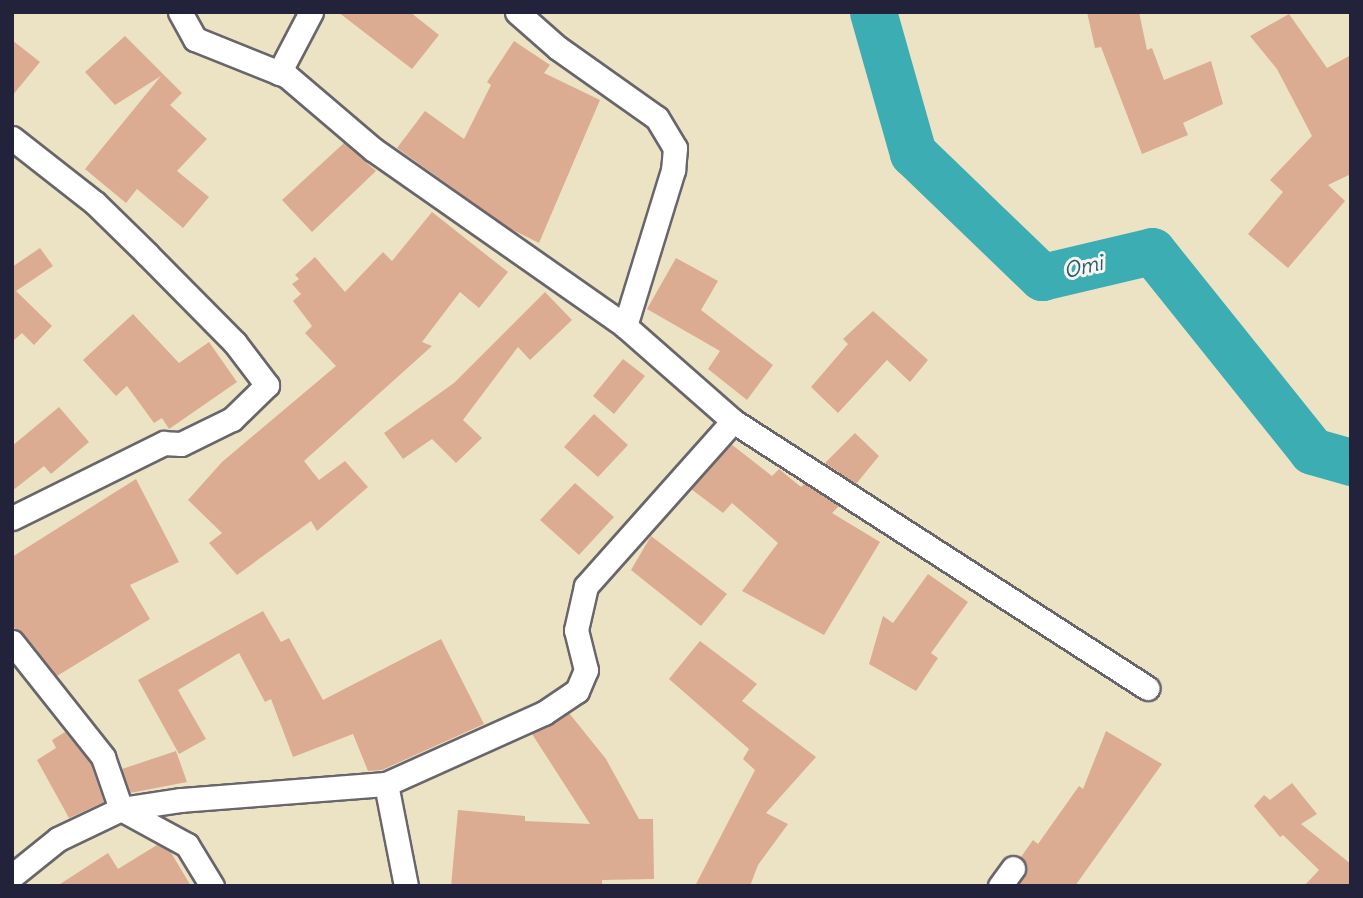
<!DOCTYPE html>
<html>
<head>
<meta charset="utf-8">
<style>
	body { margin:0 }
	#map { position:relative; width:1363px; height:898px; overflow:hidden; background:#ece3c5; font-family:Delius,sans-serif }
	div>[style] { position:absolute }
	.river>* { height:47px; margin:-23.5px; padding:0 23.5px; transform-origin:23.5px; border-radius:23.5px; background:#3badb3 }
	.building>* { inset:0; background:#dcac92 }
	.roads { filter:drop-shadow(2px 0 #69666b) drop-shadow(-2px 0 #69666b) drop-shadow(0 2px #69666b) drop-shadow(0 -2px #69666b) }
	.street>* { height:23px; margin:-11.5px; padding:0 11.5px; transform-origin:11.5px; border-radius:11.5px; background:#fff }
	span { translate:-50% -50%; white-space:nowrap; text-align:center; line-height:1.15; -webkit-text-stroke:6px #f6f6f2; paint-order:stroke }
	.water-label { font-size:21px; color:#2c5a6b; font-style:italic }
	.frame { position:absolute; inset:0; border:14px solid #22223b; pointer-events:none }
</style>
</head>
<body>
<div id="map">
	<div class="river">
		<div style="left:873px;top:12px;width:147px;rotate:74.2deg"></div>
		<div style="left:913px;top:153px;width:179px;rotate:43.9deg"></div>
		<div style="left:1042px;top:277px;width:113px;rotate:-13.3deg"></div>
		<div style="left:1152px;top:251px;width:256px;rotate:51.3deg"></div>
		<div style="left:1312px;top:451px;width:41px;rotate:15.8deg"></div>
	</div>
	<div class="building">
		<div style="clip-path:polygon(338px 12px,410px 12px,439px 35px,412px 69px)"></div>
		<div style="clip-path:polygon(1087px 12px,1139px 12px,1147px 50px,1152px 48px,1164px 80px,1211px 61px,1223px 104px,1183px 123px,1188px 135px,1142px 154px,1101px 47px,1095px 48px)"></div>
		<div style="clip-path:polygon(1289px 14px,1327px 68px,1351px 55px,1351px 174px,1328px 185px,1345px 201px,1288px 268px,1248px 234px,1283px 192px,1270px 180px,1312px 136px,1277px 69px,1250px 36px)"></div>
		<div style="clip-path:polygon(125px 36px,182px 93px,170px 105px,207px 139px,177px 171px,209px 197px,183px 228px,137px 189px,126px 203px,85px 169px,161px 76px,115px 105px,85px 72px)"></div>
		<div style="clip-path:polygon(12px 40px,40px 62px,12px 96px)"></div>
		<div style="clip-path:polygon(514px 41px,550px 65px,544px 73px,600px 100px,539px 243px,509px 228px,397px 148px,425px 111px,464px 139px,491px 85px,487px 82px)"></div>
		<div style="clip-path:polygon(344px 143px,376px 171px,312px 232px,282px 200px)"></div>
		<div style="clip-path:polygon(432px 212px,508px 272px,479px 308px,460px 292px,422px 342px,432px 346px,304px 461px,319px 480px,345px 461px,368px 487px,317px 531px,311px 521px,237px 575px,209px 543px,222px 533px,188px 500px,222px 462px,336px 366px,305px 333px,312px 326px,293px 301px,301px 294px,292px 284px,299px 279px,295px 275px,315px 257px,345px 292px,383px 252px,392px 261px)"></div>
		<div style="clip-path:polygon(40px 248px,53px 266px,16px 291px,52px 326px,34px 345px,22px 333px,12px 342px,12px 267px)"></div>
		<div style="clip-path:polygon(676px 258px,718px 281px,701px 310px,773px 365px,747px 400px,708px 369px,720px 351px,647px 309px)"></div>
		<div style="clip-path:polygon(545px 292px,572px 320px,530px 360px,518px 347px,463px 420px,482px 438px,456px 463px,432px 439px,403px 459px,384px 433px,454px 383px)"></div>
		<div style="clip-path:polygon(873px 311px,928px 360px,910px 382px,887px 360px,838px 413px,811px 387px,848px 344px,843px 339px)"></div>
		<div style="clip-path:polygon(133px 314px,179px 363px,209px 342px,237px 382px,169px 429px,162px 418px,154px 423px,127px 386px,116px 396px,83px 360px)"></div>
		<div style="clip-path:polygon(623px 359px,645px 376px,614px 414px,593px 396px)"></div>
		<div style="clip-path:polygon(59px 407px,89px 442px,51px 474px,44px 466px,12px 491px,12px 446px)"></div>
		<div style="clip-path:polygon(594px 414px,628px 445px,598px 477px,564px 447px)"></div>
		<div style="clip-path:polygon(855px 433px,879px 456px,856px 484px,825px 463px)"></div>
		<div style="clip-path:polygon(731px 444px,772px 476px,779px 469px,801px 487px,804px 484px,839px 506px,832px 513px,880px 542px,824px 635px,742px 591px,778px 543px,732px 503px,723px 513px,691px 489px)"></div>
		<div style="clip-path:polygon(136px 479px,179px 562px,130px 585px,150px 619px,57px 676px,23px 633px,12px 627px,12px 557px)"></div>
		<div style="clip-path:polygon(575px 483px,614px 517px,579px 555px,540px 520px)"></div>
		<div style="clip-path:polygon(651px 536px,727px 594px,701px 626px,631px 570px)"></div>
		<div style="clip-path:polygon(928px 574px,968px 602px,931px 653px,938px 658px,916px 691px,869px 664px,883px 616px,893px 623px)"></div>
		<div style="clip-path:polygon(263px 611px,281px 642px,289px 638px,323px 700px,441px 639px,484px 724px,382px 770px,368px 771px,353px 734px,293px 757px,271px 699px,265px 702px,239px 653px,178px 690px,206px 739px,179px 754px,138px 680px)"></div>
		<div style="clip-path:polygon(700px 641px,757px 684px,742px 701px,816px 757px,766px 813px,788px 824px,758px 865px,750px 886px,695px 886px,755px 770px,743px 759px,749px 749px,669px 679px)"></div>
		<div style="clip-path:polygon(569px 713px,606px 759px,639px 819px,653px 819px,654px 879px,602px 880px,602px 886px,451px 886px,458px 810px,525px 816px,525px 821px,590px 824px,532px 734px)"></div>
		<div style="clip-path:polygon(1106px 731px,1162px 764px,1075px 886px,1018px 886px,1027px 870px,1021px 857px,1033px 840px,1038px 844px,1079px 786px,1083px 789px)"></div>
		<div style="clip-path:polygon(65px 732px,91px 764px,104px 802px,69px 818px,37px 760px,56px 748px,52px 740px)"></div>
		<div style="clip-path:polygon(176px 751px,187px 782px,130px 793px,122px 769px)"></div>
		<div style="clip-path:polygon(1292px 783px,1317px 814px,1301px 824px,1351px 864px,1351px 886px,1304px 886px,1319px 870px,1283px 835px,1280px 837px,1254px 806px,1264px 795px,1270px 800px)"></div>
		<div style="clip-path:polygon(157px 845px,170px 851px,191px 886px,57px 886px,108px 853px,118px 869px)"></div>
	</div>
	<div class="roads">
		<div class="street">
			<div style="left:180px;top:12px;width:31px;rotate:61deg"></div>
			<div style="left:195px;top:39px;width:99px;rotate:21.9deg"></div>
			<div style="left:287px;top:76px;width:114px;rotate:40.4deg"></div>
			<div style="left:374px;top:150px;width:307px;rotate:35deg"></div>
			<div style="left:625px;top:326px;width:144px;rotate:41.3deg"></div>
			<div style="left:733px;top:421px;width:493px;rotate:32.8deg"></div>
			<div style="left:517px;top:12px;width:55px;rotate:41.3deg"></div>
			<div style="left:558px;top:48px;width:121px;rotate:35.3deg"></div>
			<div style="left:657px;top:118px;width:35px;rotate:59deg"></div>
			<div style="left:675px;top:148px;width:22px;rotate:95deg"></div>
			<div style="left:673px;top:170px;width:163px;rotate:107.1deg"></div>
			<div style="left:279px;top:73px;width:69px;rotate:-62.3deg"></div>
			<div style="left:12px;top:138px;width:105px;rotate:38.1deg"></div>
			<div style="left:95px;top:203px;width:73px;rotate:44.4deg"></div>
			<div style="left:147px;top:254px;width:125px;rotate:45.3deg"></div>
			<div style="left:235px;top:343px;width:53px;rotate:52.7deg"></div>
			<div style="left:267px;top:385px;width:49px;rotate:135.8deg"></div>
			<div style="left:232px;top:419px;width:57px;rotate:153.9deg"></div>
			<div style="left:181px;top:444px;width:17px;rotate:-177deg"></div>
			<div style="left:164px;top:443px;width:169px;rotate:153.7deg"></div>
			<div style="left:12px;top:642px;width:147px;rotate:51.6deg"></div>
			<div style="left:103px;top:757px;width:55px;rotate:70.9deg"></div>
			<div style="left:121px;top:809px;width:75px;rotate:28.6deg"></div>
			<div style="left:187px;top:845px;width:48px;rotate:58.6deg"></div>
			<div style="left:386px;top:784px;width:173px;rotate:-24.2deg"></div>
			<div style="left:544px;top:713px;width:40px;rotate:-34deg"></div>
			<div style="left:577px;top:691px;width:23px;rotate:-67deg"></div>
			<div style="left:586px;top:670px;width:41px;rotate:-104deg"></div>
			<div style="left:576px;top:630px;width:45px;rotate:-77.2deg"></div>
			<div style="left:586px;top:586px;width:221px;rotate:-48.3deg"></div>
			<div style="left:12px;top:876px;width:59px;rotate:-38.8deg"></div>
			<div style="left:58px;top:839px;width:70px;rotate:-25.5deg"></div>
			<div style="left:121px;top:809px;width:61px;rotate:-8.5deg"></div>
			<div style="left:181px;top:800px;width:206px;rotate:-4.5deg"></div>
			<div style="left:386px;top:784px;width:104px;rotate:78.9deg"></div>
			<div style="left:1000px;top:886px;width:22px;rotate:-54deg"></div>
		</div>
	</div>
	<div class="water-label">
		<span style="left:1083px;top:267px;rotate:-13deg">Omi</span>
	</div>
	<div class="frame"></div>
</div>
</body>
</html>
